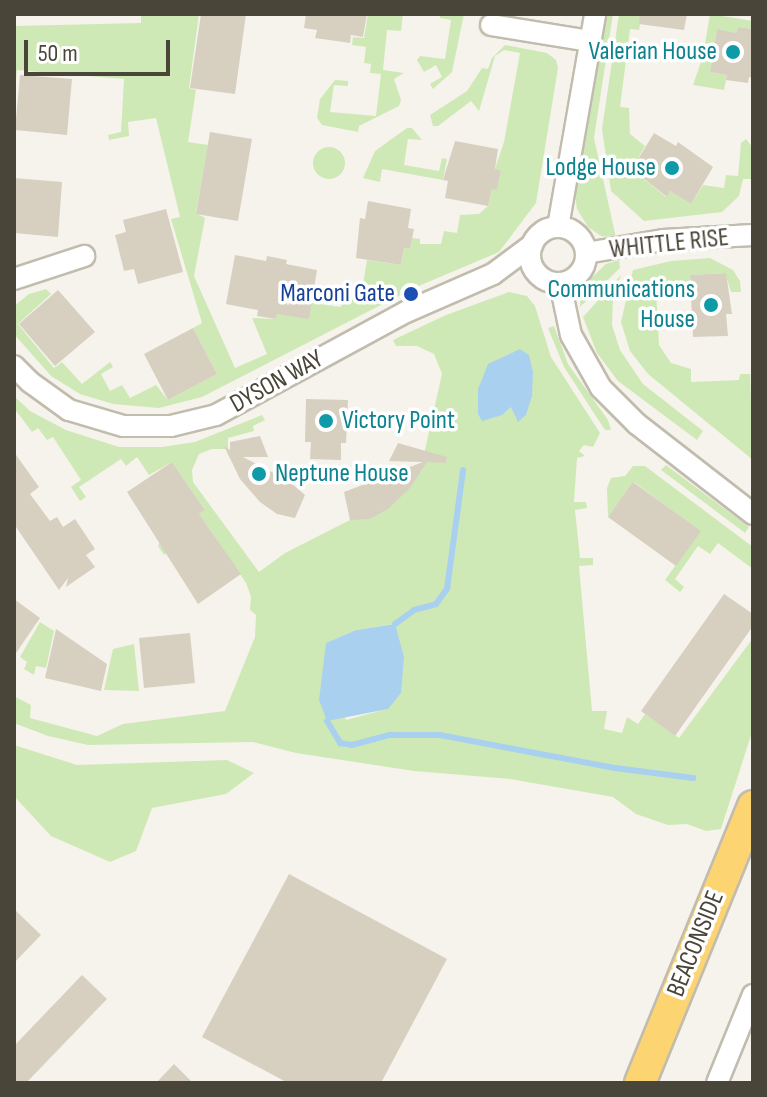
<!DOCTYPE html>
<html>
<head>
<meta charset="utf-8">
<style>
	body { margin:0 }
	#map { position:relative; width:767px; height:1097px; overflow:hidden; background:#f6f3ec; font-family:"Sofia Sans Condensed",sans-serif }
	div>[style] { position:absolute }
	.green>* { inset:0; background:#cfe9b6 }
	.round { border-radius:50% }
	.water>* { inset:0; background:#aad0f0 }
	.stream>* { height:6px; margin:-3px; padding:0 3px; transform-origin:3px; border-radius:3px; background:#aad0f0 }
	.building>* { inset:0; background:#d7d0c1 }
	.roads { filter:drop-shadow(2px 0 #c1bcae) drop-shadow(-2px 0 #c1bcae) drop-shadow(0 2px #c1bcae) drop-shadow(0 -2px #c1bcae) }
	.minor>* { height:20px; margin:-10px; padding:0 10px; transform-origin:10px; border-radius:10px; background:#fff }
	.minor>.ring { margin:-10px; padding:0; box-sizing:content-box; background:none; border:20px solid #fff; border-radius:50% }
	.highway>* { height:30px; margin:-15px; padding:0 15px; transform-origin:15px; border-radius:15px; background:#fcd471 }
	.dots>* { width:22px; height:22px; translate:-50% -50%; box-sizing:border-box; border:4px solid #fff; border-radius:50% }
	span { translate:-50% -50%; white-space:nowrap; text-align:center; line-height:1.15; -webkit-text-stroke:7px #fff; paint-order:stroke }
	.culture-label { font-size:26px; color:#0d838f }
	.right { translate:-100% -50%; text-align:right }
	.left { translate:0 -50%; text-align:left }
	.street-label { font-size:26px; color:#4a4539 }
	.transit-label { font-size:26px; color:#164399 }
	.frame { position:absolute; inset:0; border:16px solid #4a4539; pointer-events:none }
	.scale { position:absolute; left:24px; top:40px; width:146px; height:36px; box-sizing:border-box; border:4px solid #4a4539; border-top:0; padding-left:10px; font-size:24px; line-height:28px; white-space:nowrap; color:#4a4539; -webkit-text-stroke:6px #fff; paint-order:stroke }
</style>
</head>
<body>
<div id="map">
	<div class="green">
		<div style="clip-path:polygon(141px 14px,199px 14px,189px 88px,196px 90px,188px 142px,208px 145px,196px 213px,205px 218px,194px 276px,235px 368px,267px 354px,252px 318px,276px 319px,277px 313px,312px 303px,341px 307px,345px 287px,362px 290px,367px 260px,401px 265px,404px 248px,410px 249px,412px 238px,420px 239px,420px 244px,441px 244px,444px 231px,457px 233px,460px 215px,479px 214px,488px 206px,492px 189px,497px 189px,501px 170px,495px 169px,504px 142px,520px 53px,504px 50px,495px 56px,479px 111px,471px 101px,438px 126px,433px 126px,430px 115px,467px 91px,482px 68px,488px 69px,492px 58px,505px 45px,547px 53px,556px 60px,558px 68px,536px 203px,499px 252px,414px 288px,202px 397px,159px 408px,113px 404px,80px 394px,51px 376px,14px 334px,14px 306px,29px 294px,46px 289px,51px 294px,18px 324px,54px 368px,62px 362px,82px 384px,110px 362px,113px 367px,101px 374px,110px 391px,122px 385px,130px 398px,156px 385px,168px 400px,217px 374px,193px 328px,202px 323px,171px 219px,180px 217px,156px 118px,128px 122px,129px 136px,109px 140px,108px 135px,121px 132px,124px 79px,17px 70px,14px 102px,14px 26px,141px 23px)"></div>
		<div style="clip-path:polygon(368px 14px,403px 14px,401px 31px,387px 30px,383px 70px,404px 73px,394px 79px,401px 100px,399px 106px,359px 126px,358px 132px,322px 125px,317px 118px,320px 99px,335px 80px,348px 81px,348px 86px,334px 85px,330px 112px,376px 116px,381px 74px,370px 73px,371px 64px,364px 63px,366px 47px,352px 45px,353px 37px,364px 38px)"></div>
		<div style="clip-path:polygon(440px 14px,464px 14px,452px 72px,433px 89px,430px 84px,442px 77px,436px 65px,424px 72px,417px 60px,420px 56px,445px 59px,451px 20px,440px 18px)"></div>
		<div style="clip-path:polygon(605px 14px,613px 14px,594px 138px,616px 238px,601px 236px,588px 227px,577px 209px,574px 188px)"></div>
		<div style="clip-path:polygon(619px 14px,642px 14px,639px 30px,630px 29px,620px 107px,629px 108px,630px 134px,645px 146px,632px 169px,666px 197px,670px 191px,691px 204px,703px 185px,724px 188px,726px 175px,738px 176px,741px 143px,746px 139px,753px 148px,753px 179px,743px 179px,739px 196px,722px 212px,644px 221px,611px 191px,602px 129px)"></div>
		<div style="clip-path:polygon(710px 14px,753px 21px,753px 29px,738px 27px,736px 33px,717px 30px,710px 72px,727px 75px,724px 90px,693px 85px,703px 56px)"></div>
		<div style="clip-path:polygon(407px 128px,412px 128px,422px 140px,408px 139px,404px 165px,439px 171px,442px 158px,447px 159px,443px 180px,382px 169px,380px 182px,363px 178px,375px 151px)"></div>
		<div class="round" style="left:313px;top:147px;width:32px;height:32px"></div>
		<div style="clip-path:polygon(710px 258px,733px 270px,740px 281px,741px 292px,731px 292px,725px 273px,690px 275px,690px 287px,656px 289px,659px 345px,671px 363px,691px 369px,691px 382px,739px 380px,740px 374px,750px 374px,753px 460px,648px 374px,630px 351px,621px 322px,633px 270px,671px 261px)"></div>
		<div style="clip-path:polygon(619px 260px,620px 268px,580px 307px,581px 294px,588px 281px,606px 264px)"></div>
		<div style="clip-path:polygon(621px 275px,613px 299px,612px 325px,620px 350px,643px 384px,703px 431px,697px 440px,618px 381px,597px 353px,583px 317px)"></div>
		<div style="clip-path:polygon(evenodd,509px 292px,527px 296px,535px 306px,551px 357px,600px 433px,593px 447px,584px 445px,579px 451px,585px 456px,577px 458px,574px 502px,586px 502px,587px 508px,575px 510px,580px 558px,593px 558px,593px 565px,579px 566px,592px 711px,607px 711px,604px 729px,622px 733px,627px 717px,638px 724px,645px 714px,679px 738px,753px 638px,753px 729px,721px 829px,706px 831px,687px 824px,668px 825px,636px 814px,613px 797px,510px 779px,414px 771px,296px 753px,253px 742px,88px 745px,48px 736px,14px 723px,14px 696px,31px 705px,30px 718px,97px 736px,123px 724px,225px 711px,255px 637px,256px 615px,250px 610px,251px 597px,246px 583px,207px 525px,164px 555px,158px 546px,160px 541px,205px 510px,172px 462px,149px 475px,137px 457px,126px 466px,121px 459px,79px 487px,86px 497px,80px 501px,71px 487px,81px 480px,53px 437px,47px 440px,38px 428px,32px 432px,14px 408px,14px 396px,30px 411px,66px 430px,119px 447px,162px 447px,195px 442px,262px 415px,265px 420px,253px 426px,254px 431px,228px 438px,228px 449px,212px 449px,199px 454px,192px 470px,193px 482px,259px 572px,285px 553px,350px 520px,420px 472px,442px 374px,434px 354px,417px 346px,396px 346px,393px 340px,446px 315px,509px 292px,394px 624px,387px 709px,346px 720px,324px 668px,327px 643px,356px 630px,394px 624px)"></div>
		<div style="clip-path:polygon(554px 326px,568px 364px,608px 420px,611px 430px,605px 430px,564px 367px,548px 328px)"></div>
		<div style="clip-path:polygon(666px 465px,749px 527px,745px 533px,661px 470px)"></div>
		<div style="clip-path:polygon(633px 466px,645px 466px,753px 547px,753px 569px,718px 543px,710px 554px,698px 546px,675px 579px,684px 587px,680px 592px,665px 580px,700px 531px,634px 482px,608px 517px,607px 488px,611px 478px,625px 476px)"></div>
		<div style="clip-path:polygon(40px 622px,54px 631px,46px 668px,36px 666px,34px 675px,24px 669px,27px 662px,20px 657px)"></div>
		<div style="clip-path:polygon(134px 644px,139px 691px,104px 690px,113px 649px)"></div>
		<div style="clip-path:polygon(14px 745px,77px 765px,227px 760px,254px 773px,226px 794px,152px 808px,136px 851px,110px 862px,51px 836px,14px 796px)"></div>
	</div>
	<div class="water">
		<div style="clip-path:polygon(520px 349px,529px 355px,533px 372px,532px 396px,526px 415px,518px 422px,511px 407px,502px 415px,482px 421px,478px 414px,478px 389px,488px 364px)"></div>
		<div style="clip-path:polygon(395px 624px,404px 657px,401px 693px,388px 709px,327px 721px,319px 700px,326px 643px,356px 630px)"></div>
	</div>
	<div class="stream">
		<div style="left:395px;top:624px;width:24px;rotate:-36deg"></div>
		<div style="left:414px;top:610px;width:23px;rotate:-15deg"></div>
		<div style="left:436px;top:604px;width:19px;rotate:-54deg"></div>
		<div style="left:447px;top:589px;width:120px;rotate:-82.3deg"></div>
		<div style="left:327px;top:721px;width:26px;rotate:59deg"></div>
		<div style="left:340px;top:743px;width:12px;rotate:9deg"></div>
		<div style="left:352px;top:745px;width:39px;rotate:-15deg"></div>
		<div style="left:390px;top:735px;width:50px"></div>
		<div style="left:440px;top:735px;width:178px;rotate:10.7deg"></div>
		<div style="left:615px;top:768px;width:79px;rotate:7.3deg"></div>
	</div>
	<div class="building">
		<div style="clip-path:polygon(201px 14px,246px 14px,235px 94px,190px 88px)"></div>
		<div style="clip-path:polygon(306px 14px,367px 14px,363px 37px,351px 35px,350px 43px,315px 38px,317px 30px,304px 28px)"></div>
		<div style="clip-path:polygon(640px 14px,687px 14px,684px 30px,639px 24px)"></div>
		<div style="clip-path:polygon(738px 27px,753px 29px,753px 78px,749px 77px,748px 83px,726px 80px,727px 75px,710px 72px,717px 29px,736px 33px)"></div>
		<div style="clip-path:polygon(20px 75px,72px 79px,67px 135px,15px 130px)"></div>
		<div style="clip-path:polygon(210px 132px,252px 139px,238px 221px,196px 214px)"></div>
		<div style="clip-path:polygon(654px 133px,676px 146px,678px 142px,713px 167px,691px 204px,670px 191px,667px 197px,632px 169px)"></div>
		<div style="clip-path:polygon(455px 141px,498px 149px,495px 169px,501px 170px,497px 190px,492px 189px,488px 206px,445px 198px,448px 181px,443px 180px)"></div>
		<div style="clip-path:polygon(14px 178px,62px 182px,58px 237px,14px 233px)"></div>
		<div style="clip-path:polygon(368px 201px,411px 209px,408px 228px,414px 229px,410px 249px,404px 248px,401px 265px,356px 258px,360px 218px,365px 219px)"></div>
		<div style="clip-path:polygon(166px 209px,183px 272px,138px 284px,134px 269px,124px 271px,115px 235px,126px 232px,123px 220px)"></div>
		<div style="clip-path:polygon(235px 255px,266px 261px,267px 256px,287px 260px,286px 264px,317px 270px,309px 319px,277px 314px,276px 319px,257px 316px,258px 310px,226px 304px)"></div>
		<div style="clip-path:polygon(726px 273px,732px 314px,726px 314px,728px 336px,693px 337px,690px 275px)"></div>
		<div style="clip-path:polygon(58px 290px,95px 332px,55px 366px,19px 324px)"></div>
		<div style="clip-path:polygon(193px 328px,217px 374px,168px 400px,144px 354px)"></div>
		<div style="clip-path:polygon(306px 399px,348px 400px,346px 443px,341px 443px,341px 460px,310px 459px,311px 442px,305px 442px)"></div>
		<div style="clip-path:polygon(260px 436px,268px 457px,243px 457px,289px 481px,305px 495px,295px 518px,277px 514px,260px 502px,240px 479px,224px 446px,230px 450px,230px 442px)"></div>
		<div style="clip-path:polygon(398px 443px,447px 457px,446px 463px,427px 462px,410px 488px,388px 509px,370px 519px,350px 520px,344px 492px,423px 462px,389px 461px)"></div>
		<div style="clip-path:polygon(14px 452px,39px 487px,30px 494px,50px 521px,57px 517px,63px 527px,75px 519px,95px 549px,86px 555px,95px 567px,66px 587px,68px 578px,59px 590px,14px 524px)"></div>
		<div style="clip-path:polygon(172px 462px,205px 510px,199px 514px,241px 574px,198px 604px,127px 492px)"></div>
		<div style="clip-path:polygon(633px 482px,701px 531px,676px 566px,608px 517px)"></div>
		<div style="clip-path:polygon(724px 594px,753px 614px,753px 626px,675px 736px,641px 711px)"></div>
		<div style="clip-path:polygon(14px 599px,40px 618px,14px 656px)"></div>
		<div style="clip-path:polygon(56px 629px,107px 664px,101px 691px,45px 678px)"></div>
		<div style="clip-path:polygon(190px 633px,195px 683px,144px 688px,139px 638px)"></div>
		<div style="clip-path:polygon(289px 874px,447px 959px,381px 1083px,288px 1083px,202px 1037px)"></div>
		<div style="clip-path:polygon(14px 909px,41px 935px,14px 963px)"></div>
		<div style="clip-path:polygon(82px 975px,107px 999px,26px 1083px,14px 1083px,14px 1046px)"></div>
		<div style="clip-path:polygon(174px 1064px,193px 1083px,156px 1083px)"></div>
	</div>
	<div class="roads">
		<div class="minor">
			<div style="left:491px;top:25px;width:100px;rotate:9.2deg"></div>
			<div style="left:558px;top:227px;width:216px;rotate:-80.1deg"></div>
			<div class="ring" style="left:530px;top:227px;width:36px;height:36px"></div>
			<div style="left:586px;top:253px;width:78px;rotate:-9.6deg"></div>
			<div style="left:663px;top:240px;width:90px;rotate:-3.2deg"></div>
			<div style="left:14px;top:279px;width:74px;rotate:-18.2deg"></div>
			<div style="left:560px;top:283px;width:53px;rotate:78.1deg"></div>
			<div style="left:571px;top:335px;width:61px;rotate:60.5deg"></div>
			<div style="left:601px;top:388px;width:51px;rotate:45deg"></div>
			<div style="left:637px;top:424px;width:147px;rotate:37.8deg"></div>
			<div style="left:14px;top:366px;width:23px;rotate:45deg"></div>
			<div style="left:30px;top:382px;width:48px;rotate:35.7deg"></div>
			<div style="left:69px;top:410px;width:56px;rotate:16.5deg"></div>
			<div style="left:123px;top:426px;width:48px"></div>
			<div style="left:171px;top:426px;width:46px;rotate:-13.7deg"></div>
			<div style="left:216px;top:415px;width:216px;rotate:-28.5deg"></div>
			<div style="left:406px;top:312px;width:95px;rotate:-23.6deg"></div>
			<div style="left:493px;top:274px;width:49px;rotate:-36.6deg"></div>
			<div style="left:717px;top:1083px;width:95px;rotate:-67.8deg"></div>
		</div>
		<div class="highway">
			<div style="left:640px;top:1083px;width:299px;rotate:-67.8deg"></div>
		</div>
	</div>
	<div class="dots">
		<div style="left:733px;top:52px;background:#0f9aa8"></div>
		<div style="left:672px;top:168px;background:#0f9aa8"></div>
		<div style="left:411px;top:294px;background:#1a4fb4"></div>
		<div style="left:711px;top:305px;background:#0f9aa8"></div>
		<div style="left:326px;top:421px;background:#0f9aa8"></div>
		<div style="left:259px;top:474px;background:#0f9aa8"></div>
	</div>
	<div class="culture-label">
		<span class="right" style="left:717px;top:52px">Valerian House</span>
		<span class="right" style="left:656px;top:168px">Lodge House</span>
		<span class="right" style="left:695px;top:305px">Communications<br>House</span>
		<span class="left" style="left:342px;top:421px">Victory Point</span>
		<span class="left" style="left:275px;top:474px">Neptune House</span>
	</div>
	<div class="street-label">
		<span style="left:669px;top:244px;rotate:-6deg">WHITTLE RISE</span>
		<span style="left:277px;top:382px;rotate:-29deg">DYSON WAY</span>
		<span style="left:696px;top:944px;rotate:-68deg">BEACONSIDE</span>
	</div>
	<div class="transit-label">
		<span class="right" style="left:395px;top:294px">Marconi Gate</span>
	</div>
	<div class="frame"></div>
	<div class="scale">50 m</div>
</div>
</body>
</html>
